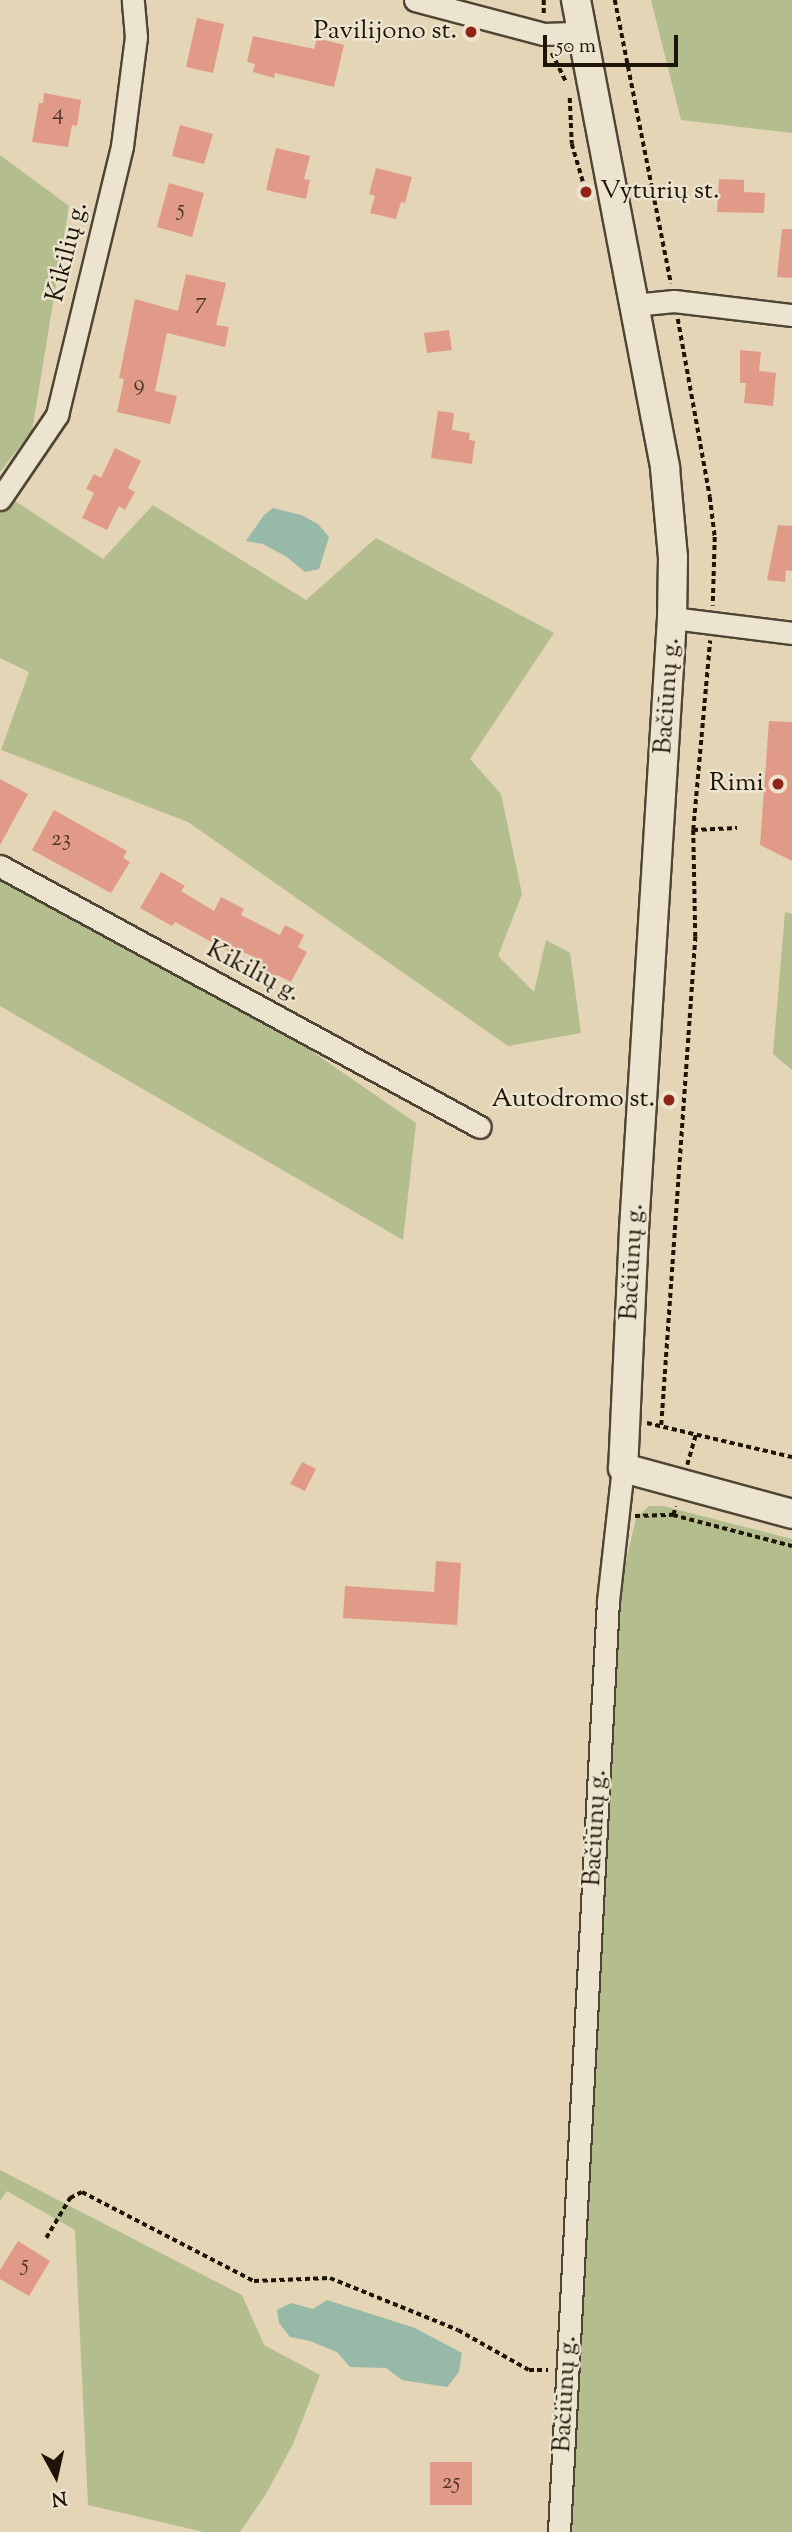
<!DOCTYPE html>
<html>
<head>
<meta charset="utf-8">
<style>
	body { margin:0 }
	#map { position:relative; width:792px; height:2532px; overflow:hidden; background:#e3d5b6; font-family:"Sorts Mill Goudy",serif }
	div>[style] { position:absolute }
	.green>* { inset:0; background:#b4bd8d }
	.water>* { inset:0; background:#96b9a8 }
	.building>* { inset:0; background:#e29a88 }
	.path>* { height:3.5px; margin-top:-1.75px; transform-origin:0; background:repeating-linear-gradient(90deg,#1e1508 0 5px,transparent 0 8.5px) }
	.roads { filter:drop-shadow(2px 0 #4f4534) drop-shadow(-2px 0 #4f4534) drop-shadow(0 2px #4f4534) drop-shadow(0 -2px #4f4534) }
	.street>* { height:21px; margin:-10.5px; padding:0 10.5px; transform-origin:10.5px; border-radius:10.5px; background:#ede4d0 }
	.secondary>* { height:28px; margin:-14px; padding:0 14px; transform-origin:14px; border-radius:14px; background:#ede4d0 }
	.dots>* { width:19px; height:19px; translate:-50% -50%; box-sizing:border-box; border:4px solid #ede4d0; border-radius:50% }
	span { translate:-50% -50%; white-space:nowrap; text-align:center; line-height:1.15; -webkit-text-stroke:5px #ede4d0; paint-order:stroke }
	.number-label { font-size:23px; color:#4f3628 }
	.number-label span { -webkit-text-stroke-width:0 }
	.poi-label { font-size:26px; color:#1e1508 }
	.right { translate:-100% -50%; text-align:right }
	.left { translate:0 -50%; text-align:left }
	.street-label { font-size:26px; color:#1e1508 }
	.north { position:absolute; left:21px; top:2441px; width:70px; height:70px; -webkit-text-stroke:5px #ede4d0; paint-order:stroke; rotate:172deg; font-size:19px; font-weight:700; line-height:28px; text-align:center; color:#1e1508 }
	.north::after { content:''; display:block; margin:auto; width:24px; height:32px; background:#1e1508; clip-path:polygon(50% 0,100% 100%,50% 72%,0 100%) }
	.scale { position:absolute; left:543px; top:35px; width:135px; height:32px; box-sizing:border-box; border:4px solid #1e1508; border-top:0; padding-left:9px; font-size:21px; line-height:24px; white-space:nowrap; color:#1e1508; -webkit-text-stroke:5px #ede4d0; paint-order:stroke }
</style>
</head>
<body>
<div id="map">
	<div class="green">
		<div style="clip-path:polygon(651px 0,792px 0,792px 133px,681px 120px)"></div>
		<div style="clip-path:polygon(0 155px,69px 206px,32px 431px,0 472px)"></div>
		<div style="clip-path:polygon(0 491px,103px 559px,153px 505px,306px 600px,376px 538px,554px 633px,470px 759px,501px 794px,522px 894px,498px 956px,534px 992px,546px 940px,570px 953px,581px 1033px,508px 1046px,188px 822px,1px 750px,29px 672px,0 658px)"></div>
		<div style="clip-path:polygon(0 880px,294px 1039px,416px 1123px,403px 1240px,0 1006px)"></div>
		<div style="clip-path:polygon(785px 912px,792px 914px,792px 1070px,773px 1054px)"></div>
		<div style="clip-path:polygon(649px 1506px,663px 1506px,792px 1539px,792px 2532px,559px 2532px,622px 1579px,636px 1518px)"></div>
		<div style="clip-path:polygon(0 2170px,242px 2295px,264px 2345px,320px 2375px,293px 2444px,266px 2494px,240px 2532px,204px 2532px,88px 2505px,75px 2230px,7px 2191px,0 2201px)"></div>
	</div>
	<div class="water">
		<div style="clip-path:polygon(273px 508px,301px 515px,318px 524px,329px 537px,319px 569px,305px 572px,287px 557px,263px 544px,246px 541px,264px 515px)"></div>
		<div style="clip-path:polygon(327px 2300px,415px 2328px,462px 2353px,459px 2372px,447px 2387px,402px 2380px,386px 2368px,350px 2367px,337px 2352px,310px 2341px,290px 2337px,279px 2323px,277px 2310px,291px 2303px,313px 2309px)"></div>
	</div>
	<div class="building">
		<div style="clip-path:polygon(197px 18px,224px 24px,213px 73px,186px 67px)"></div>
		<div style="clip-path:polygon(253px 36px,314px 49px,317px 38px,344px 45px,334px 87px,275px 73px,274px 78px,253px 72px,255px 64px,247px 62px)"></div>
		<div style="clip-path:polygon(44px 93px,81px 100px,77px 126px,72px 125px,68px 147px,32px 142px,39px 103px,43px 103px)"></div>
		<div style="clip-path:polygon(180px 125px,213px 134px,204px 164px,172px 156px)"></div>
		<div style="clip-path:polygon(276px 148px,310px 156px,304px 179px,310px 180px,306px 199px,266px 190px)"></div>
		<div style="clip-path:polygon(376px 168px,412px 177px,405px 203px,401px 202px,396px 219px,370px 213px,375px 196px,369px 194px)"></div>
		<div style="clip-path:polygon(719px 179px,744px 180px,744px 192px,765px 193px,764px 213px,717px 212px)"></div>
		<div style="clip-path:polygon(169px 183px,204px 193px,192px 237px,157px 227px)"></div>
		<div style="clip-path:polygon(782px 229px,792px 229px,792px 278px,777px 277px)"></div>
		<div style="clip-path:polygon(186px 274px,226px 283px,216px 325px,229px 327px,225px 347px,167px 333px,155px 391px,177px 396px,170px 424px,117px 412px,124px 379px,119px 378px,135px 299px,178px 311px)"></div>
		<div style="clip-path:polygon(449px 330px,452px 350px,427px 353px,424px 333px)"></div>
		<div style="clip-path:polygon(740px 350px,761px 352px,759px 371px,776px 373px,773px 406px,744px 403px,746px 383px,740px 383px)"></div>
		<div style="clip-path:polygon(438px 411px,454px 413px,452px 430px,470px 433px,469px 440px,475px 441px,472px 464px,431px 458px)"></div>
		<div style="clip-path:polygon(115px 448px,141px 461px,128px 488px,135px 492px,125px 510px,119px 506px,107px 530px,82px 518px,94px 493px,86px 489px,94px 474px,101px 478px)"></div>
		<div style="clip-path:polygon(778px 525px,792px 526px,792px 571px,786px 570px,785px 582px,767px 580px)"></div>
		<div style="clip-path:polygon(769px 721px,792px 722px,792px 861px,760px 845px)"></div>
		<div style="clip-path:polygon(0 779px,28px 794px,0 845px)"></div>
		<div style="clip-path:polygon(54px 810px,127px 851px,123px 858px,130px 862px,111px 893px,32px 850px)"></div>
		<div style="clip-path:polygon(161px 872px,185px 886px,181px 891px,214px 911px,221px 897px,244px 909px,241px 915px,280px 935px,285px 925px,304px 935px,298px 947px,307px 952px,291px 982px,277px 975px,274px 980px,256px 971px,262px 961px,233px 947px,230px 952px,175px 922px,172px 926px,140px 908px)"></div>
		<div style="clip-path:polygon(302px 1462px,316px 1469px,305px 1491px,290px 1484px)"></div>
		<div style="clip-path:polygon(436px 1561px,461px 1563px,457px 1625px,343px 1618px,345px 1586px,434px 1592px)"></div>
		<div style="clip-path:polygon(18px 2241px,50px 2261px,29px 2296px,0 2279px,0 2270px)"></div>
		<div style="clip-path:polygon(430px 2462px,472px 2462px,472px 2505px,430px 2505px)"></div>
	</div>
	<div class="path">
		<div style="left:544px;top:0;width:15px;rotate:90deg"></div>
		<div style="left:615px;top:0;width:289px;rotate:78.8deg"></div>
		<div style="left:552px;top:53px;width:34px;rotate:64deg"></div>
		<div style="left:570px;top:98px;width:46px;rotate:87.5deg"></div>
		<div style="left:572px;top:144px;width:50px;rotate:73.7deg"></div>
		<div style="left:678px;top:319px;width:181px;rotate:79.8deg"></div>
		<div style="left:710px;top:497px;width:40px;rotate:82.9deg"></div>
		<div style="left:715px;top:537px;width:69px;rotate:91.7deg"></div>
		<div style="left:693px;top:830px;width:44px;rotate:-2.6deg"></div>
		<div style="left:647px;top:1423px;width:149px;rotate:13.2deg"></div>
		<div style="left:661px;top:1425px;width:489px;rotate:-86deg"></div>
		<div style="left:695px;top:937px;width:107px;rotate:-91.1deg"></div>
		<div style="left:693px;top:830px;width:190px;rotate:-84.9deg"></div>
		<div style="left:687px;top:1465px;width:33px;rotate:-74deg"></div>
		<div style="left:673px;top:1515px;width:123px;rotate:14.6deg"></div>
		<div style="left:635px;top:1516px;width:38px;rotate:-2deg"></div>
		<div style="left:673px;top:1515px;width:9px;rotate:-72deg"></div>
		<div style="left:46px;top:2238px;width:47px;rotate:-59deg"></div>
		<div style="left:70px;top:2198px;width:13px;rotate:-27deg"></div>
		<div style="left:82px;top:2192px;width:194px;rotate:27.4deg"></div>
		<div style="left:254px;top:2281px;width:76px;rotate:-2.3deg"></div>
		<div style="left:330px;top:2278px;width:138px;rotate:22.1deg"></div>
		<div style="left:458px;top:2330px;width:81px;rotate:29.4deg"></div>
		<div style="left:529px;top:2370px;width:19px"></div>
	</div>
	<div class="roads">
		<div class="street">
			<div style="left:415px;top:0;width:133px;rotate:14.8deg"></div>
			<div style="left:544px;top:34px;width:37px;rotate:-2deg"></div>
			<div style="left:634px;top:305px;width:40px;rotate:-5.7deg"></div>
			<div style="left:674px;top:301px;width:119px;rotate:6.8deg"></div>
			<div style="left:0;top:499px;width:102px;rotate:-55.8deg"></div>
			<div style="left:57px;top:415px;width:277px;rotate:-76.4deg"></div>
			<div style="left:122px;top:146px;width:110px;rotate:-82.7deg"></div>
			<div style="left:136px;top:37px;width:37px;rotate:-95deg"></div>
			<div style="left:672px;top:618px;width:121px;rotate:7.1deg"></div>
			<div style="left:0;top:866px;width:546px;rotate:28.54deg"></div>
			<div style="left:559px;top:2532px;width:932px;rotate:-86.99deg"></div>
			<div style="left:608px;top:1601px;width:134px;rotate:-83.6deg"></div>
		</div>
		<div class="secondary">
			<div style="left:576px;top:0;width:476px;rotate:79.2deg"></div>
			<div style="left:665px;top:468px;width:89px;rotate:84.9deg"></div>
			<div style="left:673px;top:557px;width:61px;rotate:90.9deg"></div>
			<div style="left:672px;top:618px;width:612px;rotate:93.56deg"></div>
			<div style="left:634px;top:1229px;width:239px;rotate:92.6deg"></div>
			<div style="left:623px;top:1468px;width:175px;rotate:15.2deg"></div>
		</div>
	</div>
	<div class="dots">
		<div style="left:471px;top:32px;background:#8f2418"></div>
		<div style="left:586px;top:192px;background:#8f2418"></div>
		<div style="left:778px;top:784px;background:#8f2418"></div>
		<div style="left:669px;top:1100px;background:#8f2418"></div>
	</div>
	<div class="number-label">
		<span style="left:58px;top:114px">4</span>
		<span style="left:181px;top:210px">5</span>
		<span style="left:201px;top:303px">7</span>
		<span style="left:139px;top:385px">9</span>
		<span style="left:61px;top:840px">23</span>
		<span style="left:25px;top:2265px">5</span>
		<span style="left:451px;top:2483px">25</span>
	</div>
	<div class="poi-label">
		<span class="right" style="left:457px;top:32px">Pavilijono st.</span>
		<span class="left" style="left:600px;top:192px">Vyturių st.</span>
		<span class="right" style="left:764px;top:784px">Rimi</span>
		<span class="right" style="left:655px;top:1100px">Autodromo st.</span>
	</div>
	<div class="street-label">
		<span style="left:68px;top:252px;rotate:-76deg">Kikilių g.</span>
		<span style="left:668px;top:696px;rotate:-86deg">Bačiūnų g.</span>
		<span style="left:253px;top:972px;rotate:28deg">Kikilių g.</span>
		<span style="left:633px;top:1262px;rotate:-87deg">Bačiūnų g.</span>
		<span style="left:596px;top:1828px;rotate:-87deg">Bačiūnų g.</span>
		<span style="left:566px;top:2394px;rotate:-87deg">Bačiūnų g.</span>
	</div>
	<div class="north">N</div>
	<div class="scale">50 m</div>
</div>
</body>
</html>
